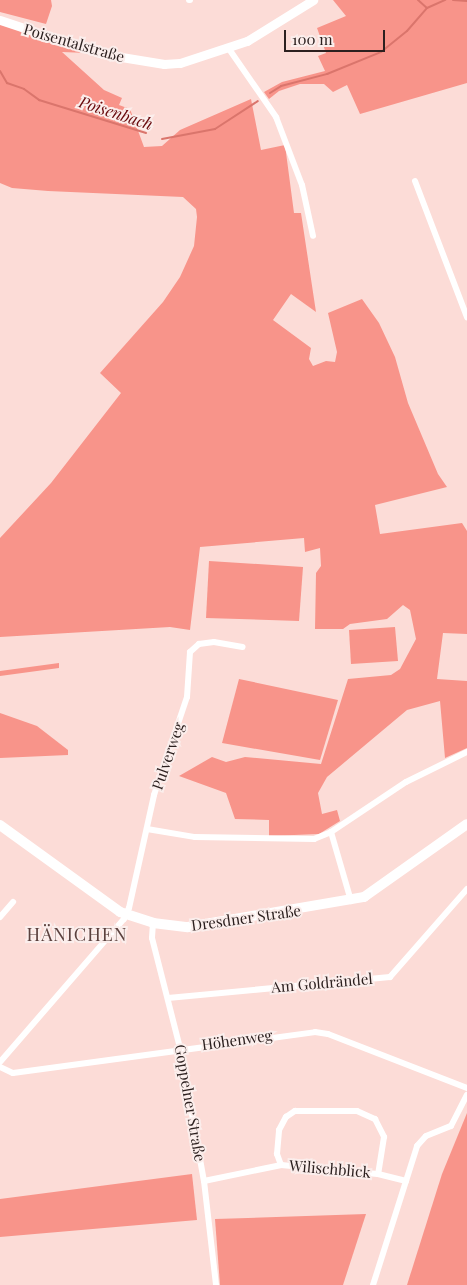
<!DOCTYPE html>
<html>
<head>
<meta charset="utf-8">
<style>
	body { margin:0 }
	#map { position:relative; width:467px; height:1285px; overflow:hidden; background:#fcdcd7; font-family:"Playfair Display",serif }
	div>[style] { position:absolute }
	.green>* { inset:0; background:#f8948a }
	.stream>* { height:2px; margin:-1px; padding:0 1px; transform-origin:1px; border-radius:1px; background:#da756c }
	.street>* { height:6px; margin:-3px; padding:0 3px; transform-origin:3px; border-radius:3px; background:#fff }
	.secondary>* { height:9px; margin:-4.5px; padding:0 4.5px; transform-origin:4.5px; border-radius:4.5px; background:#fff }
	.primary>* { height:10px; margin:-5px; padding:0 5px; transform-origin:5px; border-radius:5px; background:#fff }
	span { translate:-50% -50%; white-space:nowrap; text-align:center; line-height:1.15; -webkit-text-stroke:4px #fbeeec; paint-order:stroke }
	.street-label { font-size:15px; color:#2c201f }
	.water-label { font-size:16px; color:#690a0d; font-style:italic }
	.quarter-label { font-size:18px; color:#5b413e; letter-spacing:1px }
	.scale { position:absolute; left:284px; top:30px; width:101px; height:22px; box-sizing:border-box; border:2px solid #2c201f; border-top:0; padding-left:6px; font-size:15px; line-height:18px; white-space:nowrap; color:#2c201f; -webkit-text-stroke:4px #fbeeec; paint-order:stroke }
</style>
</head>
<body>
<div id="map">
	<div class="green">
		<div style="clip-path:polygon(0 0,51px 0,52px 6px,46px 24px,0 12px)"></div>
		<div style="clip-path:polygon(333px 0,467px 0,467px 83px,360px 114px,347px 85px,333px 92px,324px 84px,300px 84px,279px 91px,269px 99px,264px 92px,282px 82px,325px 71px,318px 56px,326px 53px,317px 28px,346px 16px)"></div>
		<div style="clip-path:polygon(0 24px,88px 53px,62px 52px,104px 90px,122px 98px,119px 105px,130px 109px,144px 147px,162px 146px,180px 130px,251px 99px,261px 150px,285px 145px,294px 213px,301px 213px,316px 312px,291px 294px,273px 320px,311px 348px,309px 359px,313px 366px,326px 361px,335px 362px,337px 352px,328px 313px,362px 299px,379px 323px,395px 357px,408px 403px,438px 474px,447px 487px,375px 505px,380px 534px,462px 523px,467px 531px,467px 634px,443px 633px,437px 679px,467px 681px,467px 748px,445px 758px,440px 701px,407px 710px,327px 777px,318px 793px,322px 814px,337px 810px,340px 821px,319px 834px,269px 836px,269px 820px,235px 819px,226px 793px,179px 776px,212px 757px,226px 762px,245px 757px,321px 764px,348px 679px,391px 675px,400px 669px,416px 639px,410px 610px,403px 605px,387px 619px,350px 624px,343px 629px,315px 629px,316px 573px,321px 566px,320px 548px,305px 552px,304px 538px,200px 547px,190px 630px,170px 627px,0 637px,0 538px,51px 483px,121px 393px,100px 373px,163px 302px,180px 277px,194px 246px,197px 217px,196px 209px,183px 197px,48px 191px,12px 188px,0 183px)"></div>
		<div style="clip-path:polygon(209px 561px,303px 567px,299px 621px,206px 618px)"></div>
		<div style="clip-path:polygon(395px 627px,398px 661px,351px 664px,349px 630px)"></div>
		<div style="clip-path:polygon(59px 663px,59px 668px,0 676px,0 671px)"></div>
		<div style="clip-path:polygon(239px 679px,338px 700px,320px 760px,222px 743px)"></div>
		<div style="clip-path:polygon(0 713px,37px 726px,68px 750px,68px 755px,0 758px)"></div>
		<div style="clip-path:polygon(467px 1113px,467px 1285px,407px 1285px,442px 1174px)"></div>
		<div style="clip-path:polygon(192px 1174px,197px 1220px,0 1237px,0 1199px)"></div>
		<div style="clip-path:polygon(366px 1214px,343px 1285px,220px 1285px,215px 1219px)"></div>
	</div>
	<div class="stream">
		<div style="left:418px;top:0;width:12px;rotate:42deg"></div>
		<div style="left:453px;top:0;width:14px;rotate:4deg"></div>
		<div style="left:0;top:71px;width:14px;rotate:60deg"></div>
		<div style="left:7px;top:83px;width:18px;rotate:19deg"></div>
		<div style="left:24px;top:89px;width:19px;rotate:36deg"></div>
		<div style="left:39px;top:100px;width:112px;rotate:17.1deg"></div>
		<div style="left:270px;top:93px;width:13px;rotate:-32deg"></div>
		<div style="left:281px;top:86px;width:48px;rotate:-14.6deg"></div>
		<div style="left:327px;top:74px;width:58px;rotate:-22.2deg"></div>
		<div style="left:381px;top:52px;width:33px;rotate:-39deg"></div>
		<div style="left:407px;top:31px;width:30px;rotate:-49deg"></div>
		<div style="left:427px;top:8px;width:20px;rotate:-24deg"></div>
		<div style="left:162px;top:139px;width:54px;rotate:-10.7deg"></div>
		<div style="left:215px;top:129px;width:51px;rotate:-33.1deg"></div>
	</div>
	<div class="street">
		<div style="left:189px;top:0;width:1px"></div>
		<div style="left:229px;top:49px;width:83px;rotate:55.3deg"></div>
		<div style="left:276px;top:117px;width:73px;rotate:69.1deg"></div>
		<div style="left:302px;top:185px;width:52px;rotate:77.8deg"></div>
		<div style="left:415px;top:181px;width:146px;rotate:69.1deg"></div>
		<div style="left:147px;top:829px;width:49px;rotate:9.5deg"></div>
		<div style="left:195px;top:837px;width:119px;rotate:1deg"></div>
		<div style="left:314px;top:839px;width:18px;rotate:-22deg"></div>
		<div style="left:331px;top:832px;width:90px;rotate:-33.7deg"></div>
		<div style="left:406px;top:782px;width:68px;rotate:-26.2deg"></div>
		<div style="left:331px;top:832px;width:72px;rotate:73.8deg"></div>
		<div style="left:0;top:917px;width:20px;rotate:-49deg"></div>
		<div style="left:153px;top:923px;width:15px;rotate:94deg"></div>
		<div style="left:152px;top:938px;width:114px;rotate:75.7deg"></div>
		<div style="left:180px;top:1048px;width:135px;rotate:79.8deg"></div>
		<div style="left:204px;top:1181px;width:105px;rotate:83.4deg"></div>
		<div style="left:168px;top:998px;width:223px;rotate:-5.4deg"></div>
		<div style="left:390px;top:977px;width:117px;rotate:-48.8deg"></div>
		<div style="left:0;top:1062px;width:189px;rotate:-49.1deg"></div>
		<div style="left:124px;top:919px;width:12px;rotate:-66deg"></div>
		<div style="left:129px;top:908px;width:116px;rotate:-77.5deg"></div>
		<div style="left:154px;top:795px;width:103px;rotate:-71.4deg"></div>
		<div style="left:187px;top:697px;width:45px;rotate:-86.2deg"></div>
		<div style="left:190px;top:652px;width:12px;rotate:-42deg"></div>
		<div style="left:199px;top:644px;width:15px;rotate:-8deg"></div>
		<div style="left:214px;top:642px;width:29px;rotate:10deg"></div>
		<div style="left:0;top:1067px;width:14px;rotate:25deg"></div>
		<div style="left:13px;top:1073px;width:305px;rotate:-7.7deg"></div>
		<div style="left:315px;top:1032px;width:13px;rotate:9deg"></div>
		<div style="left:328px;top:1034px;width:149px;rotate:21.2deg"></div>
		<div style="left:281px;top:1165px;width:12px;rotate:-110deg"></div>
		<div style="left:277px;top:1154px;width:24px;rotate:-85deg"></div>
		<div style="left:279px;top:1130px;width:15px;rotate:-62deg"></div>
		<div style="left:286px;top:1117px;width:11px;rotate:-34deg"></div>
		<div style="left:295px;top:1111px;width:62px"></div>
		<div style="left:357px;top:1111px;width:20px;rotate:24deg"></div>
		<div style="left:375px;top:1119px;width:20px;rotate:63deg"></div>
		<div style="left:384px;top:1137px;width:37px;rotate:99deg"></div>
		<div style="left:204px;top:1181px;width:79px;rotate:-11.7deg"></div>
		<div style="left:281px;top:1165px;width:97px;rotate:5.3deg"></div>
		<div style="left:378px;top:1174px;width:29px;rotate:14deg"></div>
		<div style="left:373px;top:1285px;width:146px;rotate:-72.4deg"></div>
		<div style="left:417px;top:1146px;width:13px;rotate:-48deg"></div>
		<div style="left:426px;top:1136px;width:27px;rotate:-22deg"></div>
		<div style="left:451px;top:1126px;width:35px;rotate:-63deg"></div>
	</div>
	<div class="secondary">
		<div style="left:0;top:20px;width:108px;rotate:18.3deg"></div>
		<div style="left:103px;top:54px;width:62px;rotate:9.3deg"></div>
		<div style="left:164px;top:64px;width:16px;rotate:-4deg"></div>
		<div style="left:180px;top:63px;width:71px;rotate:-18.2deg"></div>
		<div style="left:247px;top:41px;width:78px;rotate:-31.8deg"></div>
	</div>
	<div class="primary">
		<div style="left:0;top:825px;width:148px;rotate:35.9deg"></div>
		<div style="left:120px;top:912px;width:35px;rotate:18deg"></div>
		<div style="left:153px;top:923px;width:35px;rotate:7deg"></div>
		<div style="left:188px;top:927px;width:179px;rotate:-9.7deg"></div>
		<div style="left:364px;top:897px;width:126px;rotate:-35.3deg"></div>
	</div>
	<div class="street-label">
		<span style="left:74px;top:43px;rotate:16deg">Poisentalstraße</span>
		<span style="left:168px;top:756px;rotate:-71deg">Pulverweg</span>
		<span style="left:246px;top:918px;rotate:-8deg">Dresdner Straße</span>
		<span style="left:322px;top:983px;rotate:-5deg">Am Goldrändel</span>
		<span style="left:237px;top:1040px;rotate:-8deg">Höhenweg</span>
		<span style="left:190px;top:1103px;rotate:80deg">Goppelner Straße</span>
		<span style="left:330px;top:1169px;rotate:5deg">Wilischblick</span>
	</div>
	<div class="water-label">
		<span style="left:116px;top:113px;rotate:18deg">Poisenbach</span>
	</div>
	<div class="quarter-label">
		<span style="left:77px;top:934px">HÄNICHEN</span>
	</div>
	<div class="scale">100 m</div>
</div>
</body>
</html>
